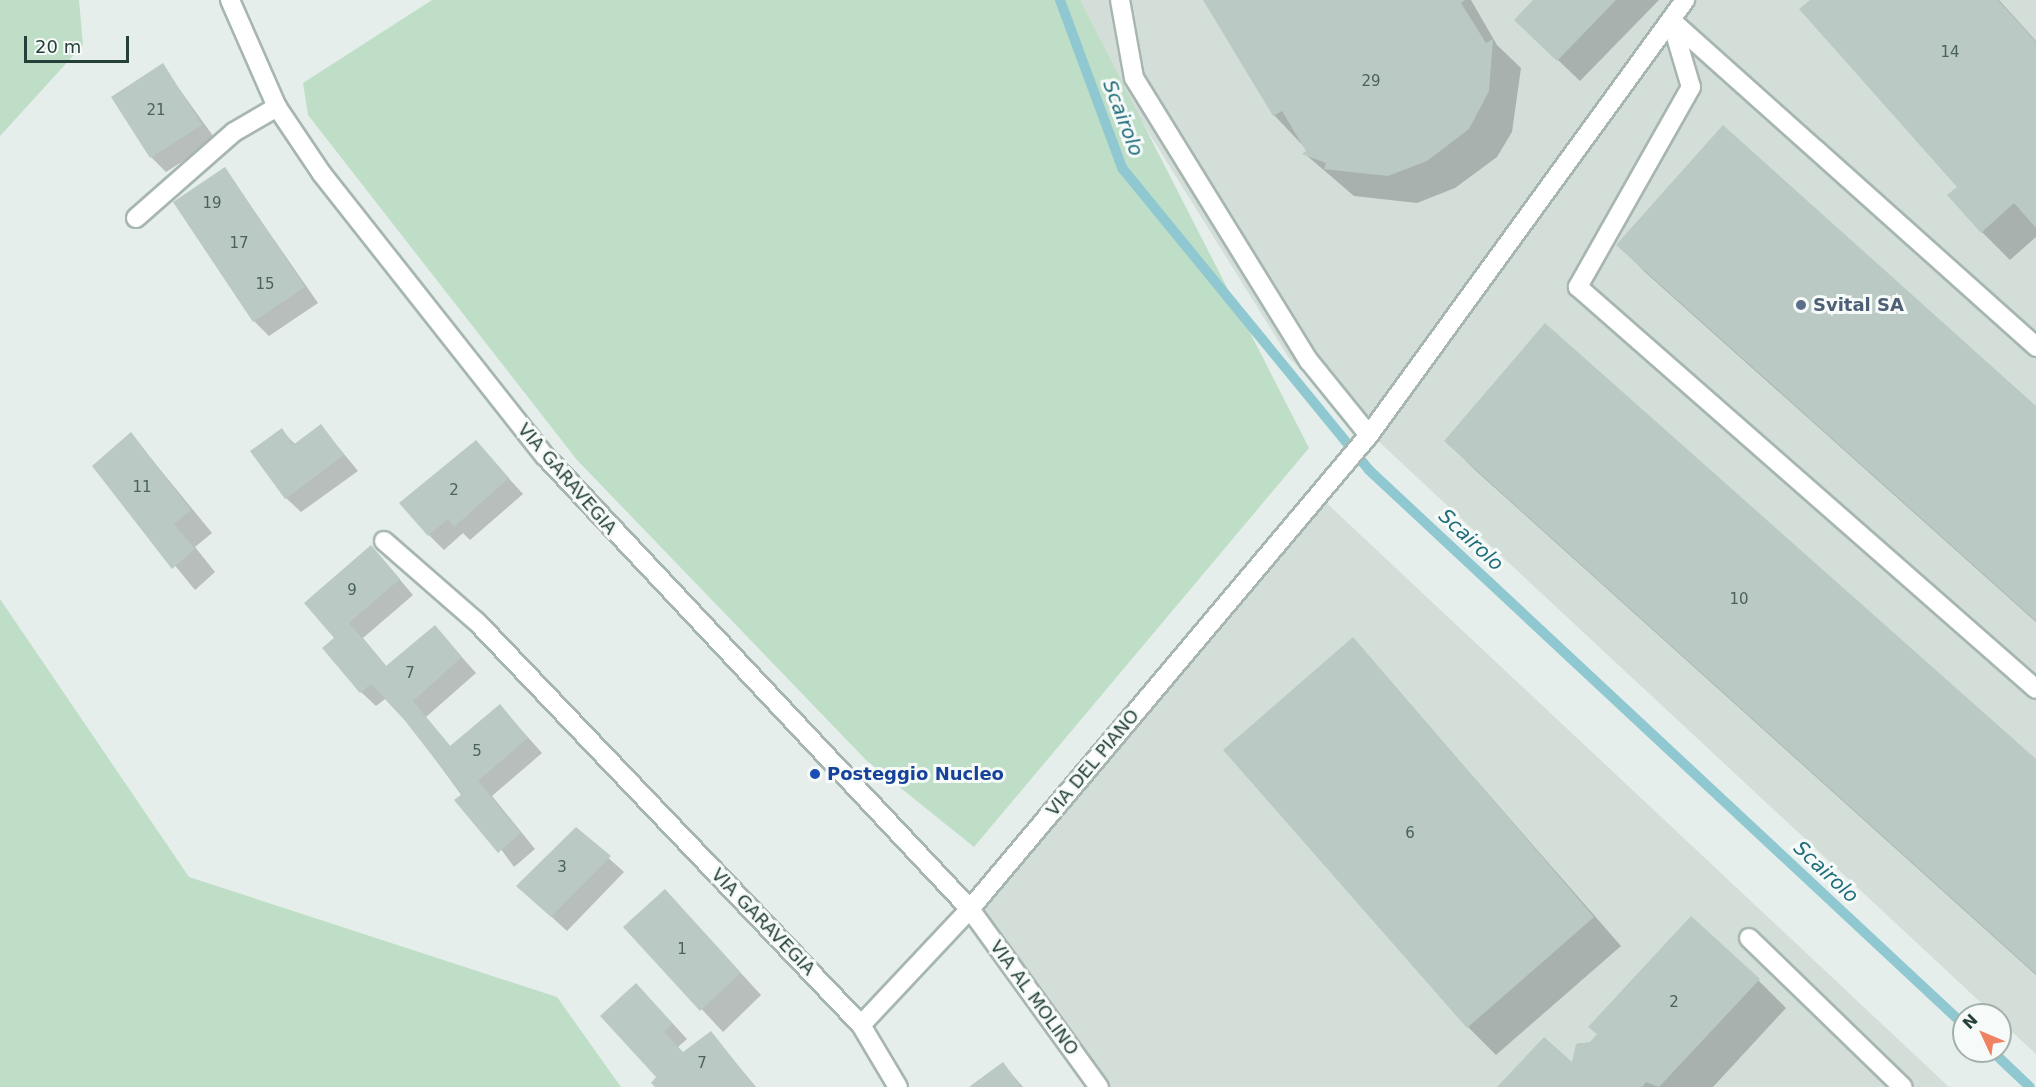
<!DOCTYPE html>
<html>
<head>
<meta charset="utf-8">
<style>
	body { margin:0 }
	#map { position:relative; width:2036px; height:1087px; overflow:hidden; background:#e5eeea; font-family:"DejaVu Sans",sans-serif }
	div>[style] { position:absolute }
	.built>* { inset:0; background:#d3ded9 }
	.green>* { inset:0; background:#bfdec7 }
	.shadow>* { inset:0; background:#0003 }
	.stream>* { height:10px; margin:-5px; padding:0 5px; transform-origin:5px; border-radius:5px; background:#8fc8d1 }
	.building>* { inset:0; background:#bac9c3 }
	.roads { filter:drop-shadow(2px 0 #a7b6b1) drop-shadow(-2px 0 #a7b6b1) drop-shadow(0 2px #a7b6b1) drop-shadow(0 -2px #a7b6b1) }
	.minor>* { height:18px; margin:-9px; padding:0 9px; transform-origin:9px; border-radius:9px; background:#fff }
	.dots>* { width:16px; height:16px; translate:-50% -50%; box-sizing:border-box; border:3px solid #f6faf8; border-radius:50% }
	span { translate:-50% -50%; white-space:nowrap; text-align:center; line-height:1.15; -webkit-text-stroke:6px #f6faf8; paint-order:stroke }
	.number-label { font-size:15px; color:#4a625b }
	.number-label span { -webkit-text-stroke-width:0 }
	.service-label { font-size:18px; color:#4e5e75; font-weight:700 }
	.left { translate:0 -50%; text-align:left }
	.street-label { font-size:18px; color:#244038 }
	.transit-label { font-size:18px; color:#164399; font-weight:700 }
	.water-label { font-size:20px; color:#1f6d7b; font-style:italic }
	.north { position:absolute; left:1952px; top:1003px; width:60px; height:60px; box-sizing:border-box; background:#f6faf8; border:2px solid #a2b0ab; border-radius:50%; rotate:314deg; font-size:16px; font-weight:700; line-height:24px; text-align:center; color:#244038 }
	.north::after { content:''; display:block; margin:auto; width:21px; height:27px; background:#ee8263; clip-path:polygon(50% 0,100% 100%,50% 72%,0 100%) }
	.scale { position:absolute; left:24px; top:36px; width:105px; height:27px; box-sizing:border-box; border:3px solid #244038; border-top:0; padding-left:8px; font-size:18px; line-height:21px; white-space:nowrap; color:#244038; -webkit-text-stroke:4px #f6faf8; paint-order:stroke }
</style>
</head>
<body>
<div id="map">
	<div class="built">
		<div style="clip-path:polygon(1076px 0,2036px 0,2036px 1054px,1289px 358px,1091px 40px)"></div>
		<div style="clip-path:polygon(1318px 495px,1949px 1087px,1098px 1087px,970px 909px)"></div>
	</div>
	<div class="green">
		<div style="clip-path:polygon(0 0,79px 0,83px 45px,0 136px)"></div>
		<div style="clip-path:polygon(432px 0,1080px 0,1309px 448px,974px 847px,866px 760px,577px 460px,308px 115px,303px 83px)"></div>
		<div style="clip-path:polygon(0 599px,189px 877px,557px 997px,621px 1087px,0 1087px)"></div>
	</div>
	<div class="shadow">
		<div style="clip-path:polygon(1208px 0,1471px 0,1497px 45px,1521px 68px,1512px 132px,1497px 157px,1455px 188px,1417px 203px,1354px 196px,1305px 154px,1308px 151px,1274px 115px)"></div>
		<div style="clip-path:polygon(1535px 0,1659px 0,1580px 81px,1538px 41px)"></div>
		<div style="clip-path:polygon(1812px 0,1999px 0,2036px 41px,2036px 237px,2010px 260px,1982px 232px,1959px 187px)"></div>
		<div style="clip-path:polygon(162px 65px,216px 140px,166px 172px,151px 157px)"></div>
		<div style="clip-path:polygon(225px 169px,318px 303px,269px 336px,254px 321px)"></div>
		<div style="clip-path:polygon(1618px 245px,2036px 408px,2036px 622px,1646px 273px)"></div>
		<div style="clip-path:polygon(321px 426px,358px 471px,301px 512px,286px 498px,281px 430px,296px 445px)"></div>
		<div style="clip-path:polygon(131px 434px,212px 533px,195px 547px,215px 572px,195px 590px,94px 466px)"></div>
		<div style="clip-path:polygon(1446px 441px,2036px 761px,2036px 975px,1474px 469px)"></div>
		<div style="clip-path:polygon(476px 442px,523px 494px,470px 540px,463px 533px,444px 550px,429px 535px)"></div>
		<div style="clip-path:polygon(385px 562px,413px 595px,363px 638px,387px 667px,435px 627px,476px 673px,426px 717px,451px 747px,500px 706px,542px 753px,492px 796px,535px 849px,514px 867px,413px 729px,385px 699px,376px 706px,361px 692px,336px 638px)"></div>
		<div style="clip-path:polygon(1353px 639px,1621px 946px,1496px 1055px,1468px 1027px)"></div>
		<div style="clip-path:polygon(576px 829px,624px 872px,567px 931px,518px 886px)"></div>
		<div style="clip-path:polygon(686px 913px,761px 995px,723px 1032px,625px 927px)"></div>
		<div style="clip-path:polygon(1758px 980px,1786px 1008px,1713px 1087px,1499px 1087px,1572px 1064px,1579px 1043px,1590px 1044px)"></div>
		<div style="clip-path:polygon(651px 1000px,687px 1039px,678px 1047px,685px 1055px,711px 1033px,756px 1087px,657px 1087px)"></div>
		<div style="clip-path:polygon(1003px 1064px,1023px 1087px,972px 1087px)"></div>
	</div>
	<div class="stream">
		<div style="left:1060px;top:0;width:179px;rotate:69.7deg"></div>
		<div style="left:1122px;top:168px;width:390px;rotate:50.7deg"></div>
		<div style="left:1369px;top:470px;width:814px;rotate:43.01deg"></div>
		<div style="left:1992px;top:1051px;width:52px;rotate:43.5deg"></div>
	</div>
	<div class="building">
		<div style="clip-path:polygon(1203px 0,1465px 0,1461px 3px,1486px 43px,1493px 39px,1489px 91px,1469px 129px,1427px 161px,1388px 176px,1324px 169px,1326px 163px,1302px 154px,1306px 151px,1282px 111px,1273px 116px)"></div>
		<div style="clip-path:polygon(1533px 0,1616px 0,1557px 61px,1514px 20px)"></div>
		<div style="clip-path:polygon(1810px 0,1998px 0,2036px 42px,2036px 228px,2014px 203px,1981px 233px,1947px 195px,1957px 187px,1799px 9px)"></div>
		<div style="clip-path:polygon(163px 63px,202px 125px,150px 158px,111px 97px)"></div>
		<div style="clip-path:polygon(1723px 125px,2036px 406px,2036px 621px,1616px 245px)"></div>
		<div style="clip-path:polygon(225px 167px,305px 287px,253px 322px,173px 202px)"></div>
		<div style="clip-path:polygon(1545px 323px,2036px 759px,2036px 974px,1444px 441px)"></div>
		<div style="clip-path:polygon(321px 424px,344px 455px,285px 499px,250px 451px,282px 428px,293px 445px)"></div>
		<div style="clip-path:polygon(131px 432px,191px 510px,174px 524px,195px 549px,172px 569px,92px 466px)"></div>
		<div style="clip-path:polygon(476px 440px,509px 478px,454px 527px,448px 519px,428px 536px,399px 503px)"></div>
		<div style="clip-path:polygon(371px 545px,400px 579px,349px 623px,386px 666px,435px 625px,462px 657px,413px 701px,450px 746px,500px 704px,528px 738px,478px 781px,521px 833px,498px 853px,454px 800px,462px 794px,399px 713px,371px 684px,360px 693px,322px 648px,334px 638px,304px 603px)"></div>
		<div style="clip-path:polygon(1353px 637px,1594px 917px,1467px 1028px,1223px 750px)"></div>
		<div style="clip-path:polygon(576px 827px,611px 856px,551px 917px,516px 886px)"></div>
		<div style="clip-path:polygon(665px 889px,741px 973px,700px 1011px,623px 927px)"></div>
		<div style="clip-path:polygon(1691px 916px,1760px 979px,1659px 1087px,1646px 1082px,1642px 1087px,1497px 1087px,1544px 1037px,1572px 1062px,1576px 1044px,1590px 1042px,1597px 1034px,1588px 1027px)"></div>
		<div style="clip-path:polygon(636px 983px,673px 1024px,664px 1032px,683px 1052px,711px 1031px,755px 1087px,655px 1087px,651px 1083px,656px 1077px,600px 1016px)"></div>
		<div style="clip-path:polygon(1003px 1062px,1021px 1087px,969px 1087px)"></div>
	</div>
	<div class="roads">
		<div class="minor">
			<div style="left:230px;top:0;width:117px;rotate:66.3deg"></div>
			<div style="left:277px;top:107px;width:81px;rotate:56.1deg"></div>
			<div style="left:322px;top:174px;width:360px;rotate:51.7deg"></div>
			<div style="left:545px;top:456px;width:621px;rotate:46.83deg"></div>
			<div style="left:970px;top:909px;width:220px;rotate:54.1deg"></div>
			<div style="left:1120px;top:0;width:79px;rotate:79.8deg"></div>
			<div style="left:1134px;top:78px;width:333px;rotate:58.3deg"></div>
			<div style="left:1309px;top:361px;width:95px;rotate:51deg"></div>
			<div style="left:1671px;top:20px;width:70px;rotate:73.4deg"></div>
			<div style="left:1691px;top:87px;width:230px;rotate:119.5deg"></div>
			<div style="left:1578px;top:287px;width:609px;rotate:41.27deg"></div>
			<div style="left:1672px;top:21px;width:489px;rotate:41.8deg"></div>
			<div style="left:136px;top:218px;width:130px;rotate:-41.3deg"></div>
			<div style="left:234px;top:132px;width:50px;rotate:-30.2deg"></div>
			<div style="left:384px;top:541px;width:123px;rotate:41.1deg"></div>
			<div style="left:477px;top:622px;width:557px;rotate:46.38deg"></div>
			<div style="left:861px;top:1025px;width:72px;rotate:59.2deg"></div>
			<div style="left:1749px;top:938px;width:214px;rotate:44.1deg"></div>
			<div style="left:861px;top:1025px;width:159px;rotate:-46.8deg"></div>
			<div style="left:970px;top:909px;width:620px;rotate:-49.91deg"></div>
			<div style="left:1369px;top:435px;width:538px;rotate:-54deg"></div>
		</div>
	</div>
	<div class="dots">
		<div style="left:1801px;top:305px;background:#5c6f8a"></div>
		<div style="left:815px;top:774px;background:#1a4fb4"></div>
	</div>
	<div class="number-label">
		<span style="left:1950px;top:53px">14</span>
		<span style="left:1371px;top:82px">29</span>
		<span style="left:156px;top:111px">21</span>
		<span style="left:212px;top:204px">19</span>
		<span style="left:239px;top:244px">17</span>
		<span style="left:265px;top:285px">15</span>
		<span style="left:142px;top:488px">11</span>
		<span style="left:454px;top:491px">2</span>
		<span style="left:352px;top:591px">9</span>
		<span style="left:1739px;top:600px">10</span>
		<span style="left:410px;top:674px">7</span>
		<span style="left:477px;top:752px">5</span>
		<span style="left:1410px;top:834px">6</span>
		<span style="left:562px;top:868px">3</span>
		<span style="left:682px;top:950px">1</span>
		<span style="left:1674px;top:1003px">2</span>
		<span style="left:702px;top:1064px">7</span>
	</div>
	<div class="service-label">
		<span class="left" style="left:1813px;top:305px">Svital SA</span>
	</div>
	<div class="street-label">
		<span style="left:567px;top:479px;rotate:49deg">VIA GARAVEGIA</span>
		<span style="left:1093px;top:763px;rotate:-50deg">VIA DEL PIANO</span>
		<span style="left:763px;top:922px;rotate:46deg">VIA GARAVEGIA</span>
		<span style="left:1034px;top:998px;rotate:54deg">VIA AL MOLINO</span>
	</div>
	<div class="transit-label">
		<span class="left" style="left:827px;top:774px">Posteggio Nucleo</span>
	</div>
	<div class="water-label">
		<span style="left:1123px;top:118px;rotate:69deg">Scairolo</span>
		<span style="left:1471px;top:540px;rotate:43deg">Scairolo</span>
		<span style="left:1826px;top:872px;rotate:43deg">Scairolo</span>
	</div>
	<div class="north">N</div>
	<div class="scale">20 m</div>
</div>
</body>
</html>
